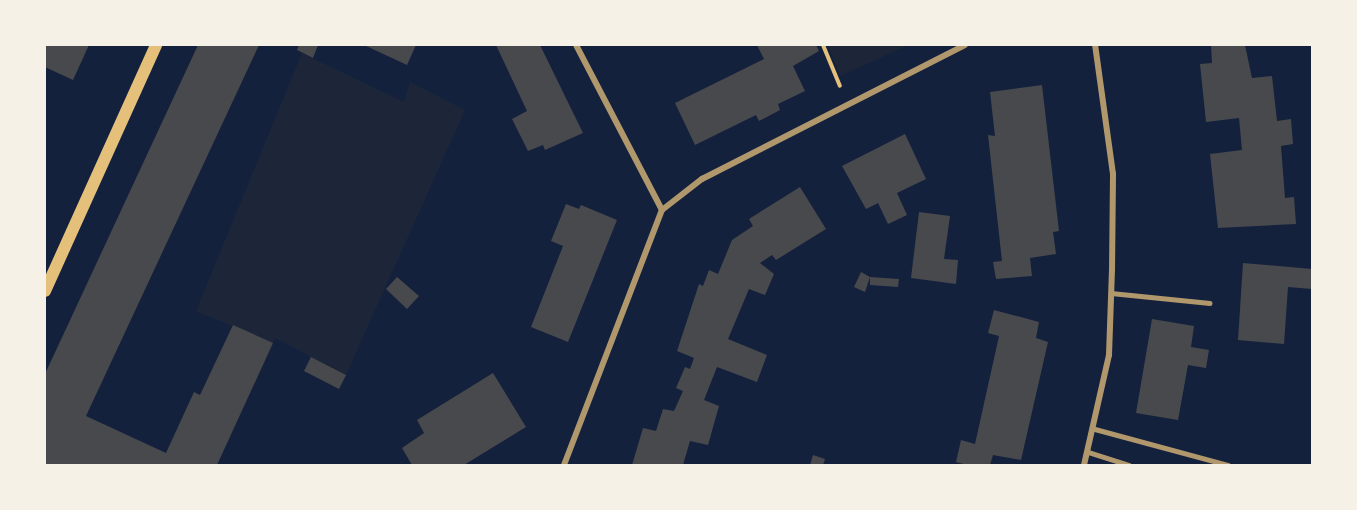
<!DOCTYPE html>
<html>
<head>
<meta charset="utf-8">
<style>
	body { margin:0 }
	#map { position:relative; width:1357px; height:510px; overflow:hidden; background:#14213d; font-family:"Asap Condensed",sans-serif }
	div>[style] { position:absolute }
	.green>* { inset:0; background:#1d2539 }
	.building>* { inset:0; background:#48494c }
	.path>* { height:4px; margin:-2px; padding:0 2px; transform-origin:2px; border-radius:2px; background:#e5c07b }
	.service>* { height:4.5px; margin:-2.25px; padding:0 2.25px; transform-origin:2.25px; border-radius:2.25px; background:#b1986c }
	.minor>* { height:6px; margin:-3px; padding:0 3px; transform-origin:3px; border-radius:3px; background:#b1986c }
	.secondary>* { height:12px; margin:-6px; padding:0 6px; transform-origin:6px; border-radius:6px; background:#e5c07b }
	span { translate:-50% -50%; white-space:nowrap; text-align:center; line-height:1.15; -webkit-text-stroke:5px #f6f1e7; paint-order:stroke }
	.frame { position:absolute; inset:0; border:46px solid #f6f1e7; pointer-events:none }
</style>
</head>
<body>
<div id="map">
	<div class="green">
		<div style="clip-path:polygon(828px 45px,909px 45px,840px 76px)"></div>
		<div style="clip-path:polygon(302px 53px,404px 102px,410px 82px,465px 110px,346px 375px,275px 338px,273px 343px,196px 311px)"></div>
	</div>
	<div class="building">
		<div style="clip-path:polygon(45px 45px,89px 45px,73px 80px,45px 67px)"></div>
		<div style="clip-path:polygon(198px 45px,259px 45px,86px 416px,166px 453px,194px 392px,200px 395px,233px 325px,273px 343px,217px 465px,45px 465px,45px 374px)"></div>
		<div style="clip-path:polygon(299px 45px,318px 45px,313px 58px,297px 50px)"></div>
		<div style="clip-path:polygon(364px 45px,416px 45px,407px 65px)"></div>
		<div style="clip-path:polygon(496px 45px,540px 45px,583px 133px,545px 150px,543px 145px,528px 151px,512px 119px,527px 111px)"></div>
		<div style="clip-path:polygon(757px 45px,816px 45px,819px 51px,793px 66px,805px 91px,778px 104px,780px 110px,759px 121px,756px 115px,695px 145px,675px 103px,764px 59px)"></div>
		<div style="clip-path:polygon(1211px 45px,1245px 45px,1252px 78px,1272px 76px,1277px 121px,1291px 119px,1293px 144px,1281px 146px,1285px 198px,1294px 197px,1296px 224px,1218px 228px,1210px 154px,1242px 150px,1239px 118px,1206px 122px,1200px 64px,1212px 63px)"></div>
		<div style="clip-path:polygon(1042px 85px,1059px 231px,1053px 232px,1056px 254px,1030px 258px,1032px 276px,996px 279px,993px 262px,1002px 261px,988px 135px,995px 136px,990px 92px)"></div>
		<div style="clip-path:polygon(905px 134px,926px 179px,897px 193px,907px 215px,888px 224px,878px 203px,866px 209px,842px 166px)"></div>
		<div style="clip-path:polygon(800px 187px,826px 229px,776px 260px,772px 255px,760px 263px,774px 274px,765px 295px,749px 289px,728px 339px,767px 355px,757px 382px,717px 367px,704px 400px,719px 406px,708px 445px,690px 441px,683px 465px,632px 465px,643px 428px,656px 431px,663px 409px,674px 411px,683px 391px,676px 388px,685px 367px,690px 369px,694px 358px,677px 351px,699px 284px,703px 286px,709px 270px,718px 274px,732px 240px,753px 226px,749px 219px)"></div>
		<div style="clip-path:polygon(566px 204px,579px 209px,581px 205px,617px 220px,568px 342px,531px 327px,563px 246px,551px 241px)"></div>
		<div style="clip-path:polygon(919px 212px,950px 216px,944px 259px,958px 260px,956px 284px,911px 278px)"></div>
		<div style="clip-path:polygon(1243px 263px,1312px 269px,1312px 289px,1288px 287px,1284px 344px,1238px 340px)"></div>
		<div style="clip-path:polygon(861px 272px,870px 277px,865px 292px,854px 287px)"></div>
		<div style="clip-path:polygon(397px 277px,419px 296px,407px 309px,386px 289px)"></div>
		<div style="clip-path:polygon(870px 277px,899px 279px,898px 287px,870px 285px)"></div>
		<div style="clip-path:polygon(994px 310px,1039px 322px,1036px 338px,1048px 342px,1021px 460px,993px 455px,990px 465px,967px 465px,956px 462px,961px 440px,975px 444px,999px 336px,988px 333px)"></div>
		<div style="clip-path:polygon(1152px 319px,1194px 326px,1191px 347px,1209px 350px,1206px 368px,1188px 365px,1178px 420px,1136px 413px)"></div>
		<div style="clip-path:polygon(311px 357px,346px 375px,339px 389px,304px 371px)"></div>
		<div style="clip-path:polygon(493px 373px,526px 427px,464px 465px,412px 465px,402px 448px,424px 433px,417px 420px)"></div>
		<div style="clip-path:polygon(813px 455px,825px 459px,823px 465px,810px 465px)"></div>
	</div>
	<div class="path">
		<div style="left:823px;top:45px;width:44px;rotate:67.5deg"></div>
	</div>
	<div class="service">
		<div style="left:1111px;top:293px;width:99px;rotate:5.8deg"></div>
		<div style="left:1095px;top:429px;width:138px;rotate:15.1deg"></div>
		<div style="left:1088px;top:452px;width:43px;rotate:17.6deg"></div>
	</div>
	<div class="minor">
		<div style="left:662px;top:210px;width:51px;rotate:-37.8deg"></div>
		<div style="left:702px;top:179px;width:295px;rotate:-27deg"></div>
		<div style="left:564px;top:465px;width:273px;rotate:-69deg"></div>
		<div style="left:662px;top:210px;width:186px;rotate:-117.5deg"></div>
		<div style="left:1084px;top:465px;width:113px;rotate:-77.2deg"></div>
		<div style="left:1109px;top:355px;width:84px;rotate:-88deg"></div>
		<div style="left:1112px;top:271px;width:97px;rotate:-89.4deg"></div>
		<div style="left:1113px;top:174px;width:130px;rotate:-97.9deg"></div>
	</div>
	<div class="secondary">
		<div style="left:45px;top:291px;width:270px;rotate:-65.7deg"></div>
	</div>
	<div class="frame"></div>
</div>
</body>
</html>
